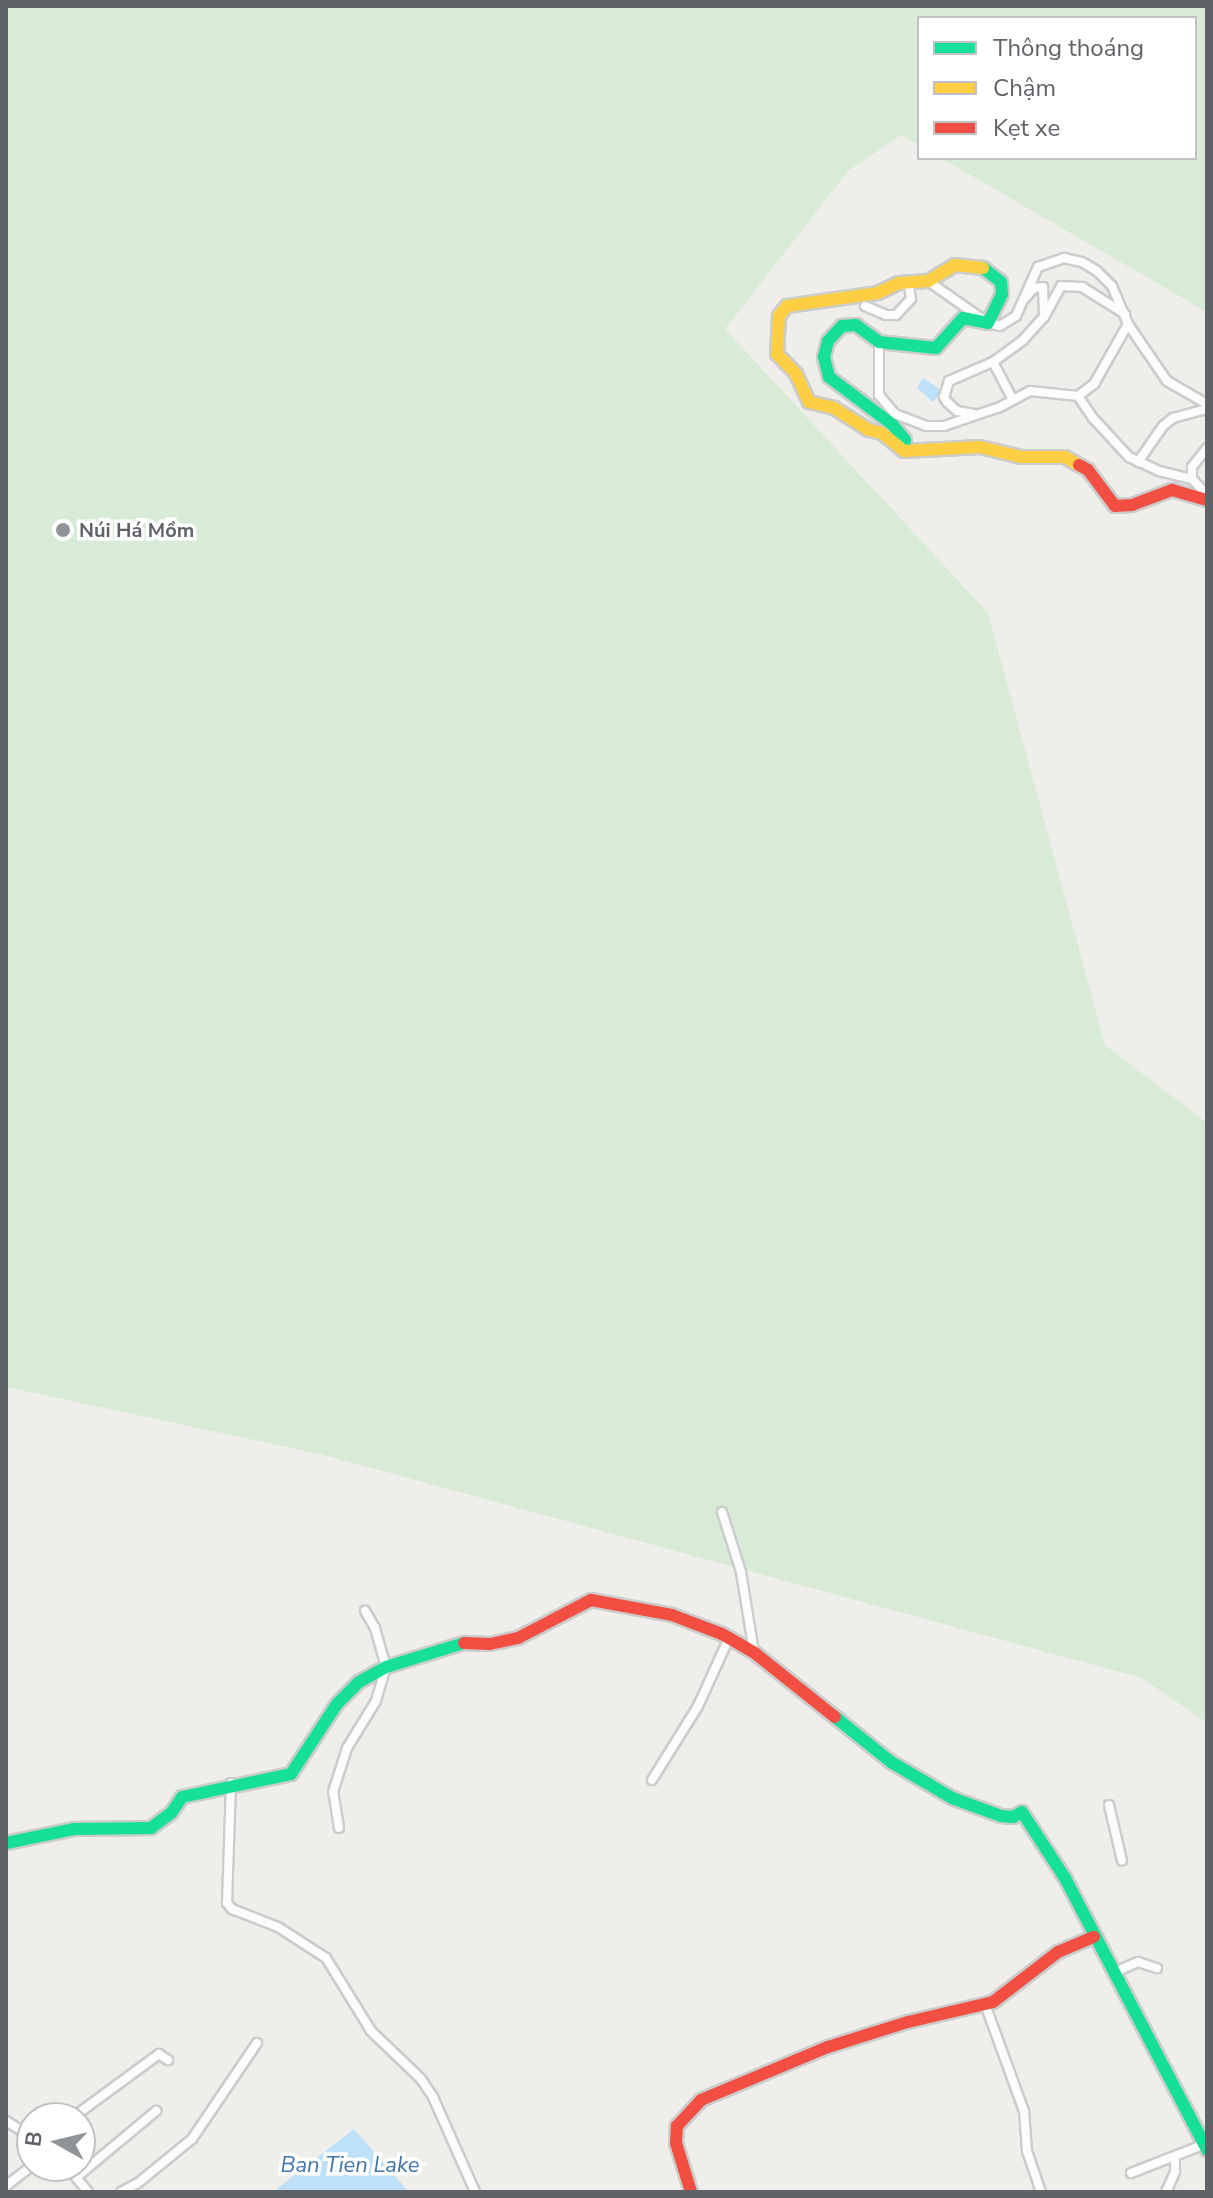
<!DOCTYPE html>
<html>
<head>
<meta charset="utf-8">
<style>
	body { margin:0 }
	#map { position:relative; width:1213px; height:2198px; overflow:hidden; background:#efeeea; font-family:"Nunito Sans",sans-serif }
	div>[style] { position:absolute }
	.green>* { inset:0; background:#d8ebd6 }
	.water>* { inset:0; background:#bfe0f9 }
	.roads { filter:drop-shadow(2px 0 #cbcccc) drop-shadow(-2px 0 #cbcccc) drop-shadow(0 2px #cbcccc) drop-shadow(0 -2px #cbcccc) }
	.street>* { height:8px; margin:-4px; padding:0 4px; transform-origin:4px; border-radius:4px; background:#fdfcfc }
	.fast>* { height:12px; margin:-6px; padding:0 6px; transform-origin:6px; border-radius:6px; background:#16e098 }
	.slow>* { height:12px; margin:-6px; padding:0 6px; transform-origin:6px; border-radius:6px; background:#ffcf43 }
	.jam>* { height:12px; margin:-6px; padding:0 6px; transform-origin:6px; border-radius:6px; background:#f24e42 }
	.dots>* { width:22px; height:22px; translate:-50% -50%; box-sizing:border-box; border:4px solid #fff; border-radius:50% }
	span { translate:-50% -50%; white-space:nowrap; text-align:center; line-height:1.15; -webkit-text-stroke:7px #fff; paint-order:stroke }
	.poi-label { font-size:20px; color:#5f6368; font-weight:700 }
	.left { translate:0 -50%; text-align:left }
	.water-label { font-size:22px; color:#4174aa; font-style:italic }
	.frame { position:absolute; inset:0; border:8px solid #5f6368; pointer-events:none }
	.legend { position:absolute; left:917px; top:16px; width:280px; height:144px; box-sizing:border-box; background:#fff; border:2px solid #bfc1c3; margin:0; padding:10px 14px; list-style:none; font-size:24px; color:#5f6368 }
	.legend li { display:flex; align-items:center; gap:16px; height:40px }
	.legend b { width:40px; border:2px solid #bfc1c3 }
	.north { position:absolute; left:16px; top:2102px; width:80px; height:80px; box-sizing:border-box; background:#fff; border:2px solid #bfc1c3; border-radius:50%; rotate:278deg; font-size:22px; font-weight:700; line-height:32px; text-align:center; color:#5f6368 }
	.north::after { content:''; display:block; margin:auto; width:28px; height:36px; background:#919496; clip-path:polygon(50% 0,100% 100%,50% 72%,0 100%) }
</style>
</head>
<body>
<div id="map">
	<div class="green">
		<div style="clip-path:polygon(6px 6px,1207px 6px,1207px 312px,941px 158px,1195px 158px,1195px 18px,919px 18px,919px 145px,901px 135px,848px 171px,725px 329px,988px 613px,1105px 1045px,1207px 1123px,1207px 1723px,1142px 1678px,320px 1454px,6px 1387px)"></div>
	</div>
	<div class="water">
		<div style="clip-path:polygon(923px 378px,940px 389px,939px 396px,933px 402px,917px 388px)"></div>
		<div style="clip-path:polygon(354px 2129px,409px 2192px,276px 2192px,279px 2187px)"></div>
	</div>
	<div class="roads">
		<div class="street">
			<div style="left:928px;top:281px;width:73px;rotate:35deg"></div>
			<div style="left:988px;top:323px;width:12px;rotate:14deg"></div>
			<div style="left:1000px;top:326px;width:19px;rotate:-32deg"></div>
			<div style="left:1016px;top:316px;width:54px;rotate:-65.8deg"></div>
			<div style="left:1038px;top:267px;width:28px;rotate:-19deg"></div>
			<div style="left:1064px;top:258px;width:18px;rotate:13deg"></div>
			<div style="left:1082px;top:262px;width:17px;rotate:31deg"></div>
			<div style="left:1097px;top:271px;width:21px;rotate:45deg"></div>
			<div style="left:1112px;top:286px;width:41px;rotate:67.2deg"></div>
			<div style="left:1128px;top:324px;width:69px;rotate:55.6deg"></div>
			<div style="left:1167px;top:381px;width:46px;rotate:29.9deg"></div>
			<div style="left:1025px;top:298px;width:13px;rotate:-48deg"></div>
			<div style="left:1034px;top:288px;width:9px;rotate:-6deg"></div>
			<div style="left:1043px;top:287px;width:30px;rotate:88deg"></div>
			<div style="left:865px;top:306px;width:23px;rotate:23deg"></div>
			<div style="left:886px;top:315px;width:10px"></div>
			<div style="left:896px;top:315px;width:22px;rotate:-47deg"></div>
			<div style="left:911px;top:299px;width:18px;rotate:-99deg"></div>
			<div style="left:879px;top:342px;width:53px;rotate:90deg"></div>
			<div style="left:879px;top:395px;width:25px;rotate:50deg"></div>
			<div style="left:895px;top:414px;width:33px;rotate:21deg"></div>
			<div style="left:926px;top:426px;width:18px"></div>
			<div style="left:944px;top:426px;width:59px;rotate:-18.7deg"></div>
			<div style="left:1000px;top:407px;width:34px;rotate:-28deg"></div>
			<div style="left:1030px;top:391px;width:48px;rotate:5.9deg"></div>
			<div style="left:1078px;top:396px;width:27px;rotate:56deg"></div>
			<div style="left:1093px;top:418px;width:53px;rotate:47.3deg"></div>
			<div style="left:1129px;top:457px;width:33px;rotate:25deg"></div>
			<div style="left:1159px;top:471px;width:34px;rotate:14deg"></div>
			<div style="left:1192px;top:479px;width:22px;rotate:47deg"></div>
			<div style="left:993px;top:362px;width:43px;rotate:62.2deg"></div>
			<div style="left:1078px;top:396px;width:20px;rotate:-37deg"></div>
			<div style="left:1094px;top:384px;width:69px;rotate:-60.5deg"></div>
			<div style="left:974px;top:414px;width:17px;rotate:-170deg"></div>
			<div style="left:957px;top:411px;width:13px;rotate:-138deg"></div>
			<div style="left:947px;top:402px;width:6px;rotate:-121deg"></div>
			<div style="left:944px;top:397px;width:17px;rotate:-73deg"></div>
			<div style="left:949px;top:381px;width:48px;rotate:-23.4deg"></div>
			<div style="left:993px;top:362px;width:37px;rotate:-36deg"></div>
			<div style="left:1023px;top:340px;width:31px;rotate:-48deg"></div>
			<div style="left:1044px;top:317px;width:35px;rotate:-61deg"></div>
			<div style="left:1061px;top:286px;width:21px;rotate:3deg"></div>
			<div style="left:1082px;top:287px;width:51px;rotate:32.1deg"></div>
			<div style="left:1138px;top:462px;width:44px;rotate:-55.2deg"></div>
			<div style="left:1163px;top:426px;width:13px;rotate:-39deg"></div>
			<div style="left:1173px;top:418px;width:35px;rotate:-15deg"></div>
			<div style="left:1192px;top:479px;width:12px;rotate:-90deg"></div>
			<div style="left:1192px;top:467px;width:24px;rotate:-52deg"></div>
			<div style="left:722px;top:1512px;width:63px;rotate:72.4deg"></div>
			<div style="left:741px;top:1572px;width:81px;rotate:80.8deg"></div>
			<div style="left:652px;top:1780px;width:87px;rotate:-58.1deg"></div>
			<div style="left:698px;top:1706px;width:75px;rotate:-65.5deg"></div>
			<div style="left:231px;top:1783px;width:120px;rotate:91.9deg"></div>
			<div style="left:227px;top:1903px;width:8px;rotate:50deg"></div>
			<div style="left:232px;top:1909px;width:49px;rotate:21.4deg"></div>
			<div style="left:278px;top:1927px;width:57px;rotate:32.9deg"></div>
			<div style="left:326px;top:1958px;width:86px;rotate:58.3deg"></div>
			<div style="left:371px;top:2031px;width:69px;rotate:43.8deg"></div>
			<div style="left:421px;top:2079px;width:22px;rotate:56deg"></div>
			<div style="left:433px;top:2097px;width:104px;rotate:66.1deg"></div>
			<div style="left:1109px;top:1805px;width:57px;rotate:76.9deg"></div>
			<div style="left:339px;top:1828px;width:36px;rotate:-99deg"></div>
			<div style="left:333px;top:1792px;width:46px;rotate:-72.3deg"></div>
			<div style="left:347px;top:1748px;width:55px;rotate:-58.3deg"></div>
			<div style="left:376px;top:1701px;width:35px;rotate:-74deg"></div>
			<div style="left:386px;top:1667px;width:41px;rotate:-105.8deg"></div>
			<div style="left:375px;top:1628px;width:20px;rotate:-120deg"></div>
			<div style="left:1113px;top:1973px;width:27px;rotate:-24deg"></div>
			<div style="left:1138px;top:1962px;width:20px;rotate:18deg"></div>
			<div style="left:985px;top:2004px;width:114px;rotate:70deg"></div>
			<div style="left:1024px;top:2111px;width:40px;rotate:85.7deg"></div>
			<div style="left:1027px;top:2151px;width:43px;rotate:71.1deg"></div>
			<div style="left:72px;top:2118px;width:108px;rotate:-36.3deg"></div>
			<div style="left:159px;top:2054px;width:11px;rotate:34deg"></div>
			<div style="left:6px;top:2121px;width:31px;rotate:32deg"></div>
			<div style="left:67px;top:2166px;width:33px;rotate:51deg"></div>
			<div style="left:1131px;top:2173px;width:77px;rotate:-21.3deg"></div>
			<div style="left:78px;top:2176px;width:102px;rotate:-39.8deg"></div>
			<div style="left:6px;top:2186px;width:33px;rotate:-38deg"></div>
			<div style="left:121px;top:2192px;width:19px;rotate:-28deg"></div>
			<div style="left:138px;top:2183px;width:70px;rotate:-39.2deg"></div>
			<div style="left:192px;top:2139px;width:116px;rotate:-55.9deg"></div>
			<div style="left:1169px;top:2192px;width:3px;rotate:-135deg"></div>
			<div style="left:1167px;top:2190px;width:20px;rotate:-66deg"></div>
			<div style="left:1175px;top:2172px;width:15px;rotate:-90deg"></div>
		</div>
		<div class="fast">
			<div style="left:904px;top:451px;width:11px;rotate:-85deg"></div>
			<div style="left:905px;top:440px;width:19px;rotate:-129deg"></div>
			<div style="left:893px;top:425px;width:80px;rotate:-143.1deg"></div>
			<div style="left:829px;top:377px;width:21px;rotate:-104deg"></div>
			<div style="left:824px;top:357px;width:16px;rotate:-76deg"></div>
			<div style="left:828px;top:341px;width:21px;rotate:-47deg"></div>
			<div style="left:842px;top:326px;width:14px;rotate:-4deg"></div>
			<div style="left:856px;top:325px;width:29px;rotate:36deg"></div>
			<div style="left:879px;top:342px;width:57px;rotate:6deg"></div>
			<div style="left:936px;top:348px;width:40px;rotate:-48deg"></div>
			<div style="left:963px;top:318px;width:25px;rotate:11deg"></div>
			<div style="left:988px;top:323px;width:32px;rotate:-64deg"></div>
			<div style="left:1002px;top:294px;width:12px;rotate:-95deg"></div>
			<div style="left:1001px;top:282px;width:23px;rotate:-142deg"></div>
			<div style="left:835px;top:1717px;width:72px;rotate:38.8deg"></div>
			<div style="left:891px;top:1762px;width:71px;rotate:30.5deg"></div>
			<div style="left:952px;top:1798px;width:52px;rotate:20.2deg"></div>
			<div style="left:1001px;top:1816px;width:12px;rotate:5deg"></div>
			<div style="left:1013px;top:1817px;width:10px;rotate:-29deg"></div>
			<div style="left:1022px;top:1812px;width:79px;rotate:56.9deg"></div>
			<div style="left:1065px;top:1878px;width:307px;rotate:62.4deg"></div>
			<div style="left:6px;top:1843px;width:69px;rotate:-11.6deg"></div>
			<div style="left:74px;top:1829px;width:77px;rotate:-0.7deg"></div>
			<div style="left:151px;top:1828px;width:26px;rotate:-37deg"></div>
			<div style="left:172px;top:1812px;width:18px;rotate:-56deg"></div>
			<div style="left:182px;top:1797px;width:111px;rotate:-11.9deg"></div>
			<div style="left:291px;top:1774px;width:84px;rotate:-56.7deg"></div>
			<div style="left:337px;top:1704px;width:31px;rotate:-45deg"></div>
			<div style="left:359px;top:1682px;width:31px;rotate:-29deg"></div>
			<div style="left:386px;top:1667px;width:82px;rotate:-17.1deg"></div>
		</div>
		<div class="slow">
			<div style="left:983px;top:268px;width:28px;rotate:-174deg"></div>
			<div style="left:955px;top:265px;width:31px;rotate:149deg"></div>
			<div style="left:928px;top:281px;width:29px;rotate:176deg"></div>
			<div style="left:899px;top:283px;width:23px;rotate:155deg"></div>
			<div style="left:878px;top:293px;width:92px;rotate:171.9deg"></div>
			<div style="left:787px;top:306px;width:13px;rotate:129deg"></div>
			<div style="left:779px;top:316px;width:38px;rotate:93deg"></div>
			<div style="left:777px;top:354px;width:28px;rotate:46deg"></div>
			<div style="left:796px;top:374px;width:31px;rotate:65deg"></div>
			<div style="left:809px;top:402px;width:26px;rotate:13deg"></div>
			<div style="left:834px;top:408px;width:41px;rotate:32.2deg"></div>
			<div style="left:869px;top:430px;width:13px;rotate:13deg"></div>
			<div style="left:882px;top:433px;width:28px;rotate:39deg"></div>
			<div style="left:904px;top:451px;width:76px;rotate:-3deg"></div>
			<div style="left:980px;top:447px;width:42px;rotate:13.7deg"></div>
			<div style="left:1021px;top:457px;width:44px"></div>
			<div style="left:1065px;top:457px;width:16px;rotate:30deg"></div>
		</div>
		<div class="jam">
			<div style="left:1079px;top:465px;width:10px;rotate:29deg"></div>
			<div style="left:1088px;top:470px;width:45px;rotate:53.1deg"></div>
			<div style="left:1115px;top:506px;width:17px;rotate:-3deg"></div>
			<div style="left:1132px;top:505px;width:43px;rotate:-20.6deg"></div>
			<div style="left:1172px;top:490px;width:36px;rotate:16deg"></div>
			<div style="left:464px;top:1643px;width:26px;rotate:2deg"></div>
			<div style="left:490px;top:1644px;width:29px;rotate:-12deg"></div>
			<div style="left:518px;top:1638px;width:82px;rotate:-27.5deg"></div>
			<div style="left:591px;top:1600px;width:82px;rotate:10.5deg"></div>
			<div style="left:672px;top:1615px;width:53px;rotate:20.8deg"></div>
			<div style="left:722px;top:1634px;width:39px;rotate:30deg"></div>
			<div style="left:756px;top:1654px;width:101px;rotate:38.6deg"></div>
			<div style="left:691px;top:2192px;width:51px;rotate:-107deg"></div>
			<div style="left:676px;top:2143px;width:17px;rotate:-87deg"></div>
			<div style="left:677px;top:2126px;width:35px;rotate:-47deg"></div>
			<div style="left:701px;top:2100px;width:138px;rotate:-22.7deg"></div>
			<div style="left:828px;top:2047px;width:84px;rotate:-17.4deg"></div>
			<div style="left:908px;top:2022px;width:87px;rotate:-13.2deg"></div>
			<div style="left:993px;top:2002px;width:82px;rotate:-37.6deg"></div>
			<div style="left:1058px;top:1952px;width:39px;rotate:-23deg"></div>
		</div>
	</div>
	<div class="dots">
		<div style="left:63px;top:530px;background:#919496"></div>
	</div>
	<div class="poi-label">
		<span class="left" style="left:79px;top:530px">Núi Há Mồm</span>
	</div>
	<div class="water-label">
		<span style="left:350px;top:2166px">Ban Tien Lake</span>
	</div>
	<div class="frame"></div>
	<ul class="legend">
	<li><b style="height:10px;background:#16e098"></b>Thông thoáng</li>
	<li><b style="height:10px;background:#ffcf43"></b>Chậm</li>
	<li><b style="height:10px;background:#f24e42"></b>Kẹt xe</li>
	</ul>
	<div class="north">B</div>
</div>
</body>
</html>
